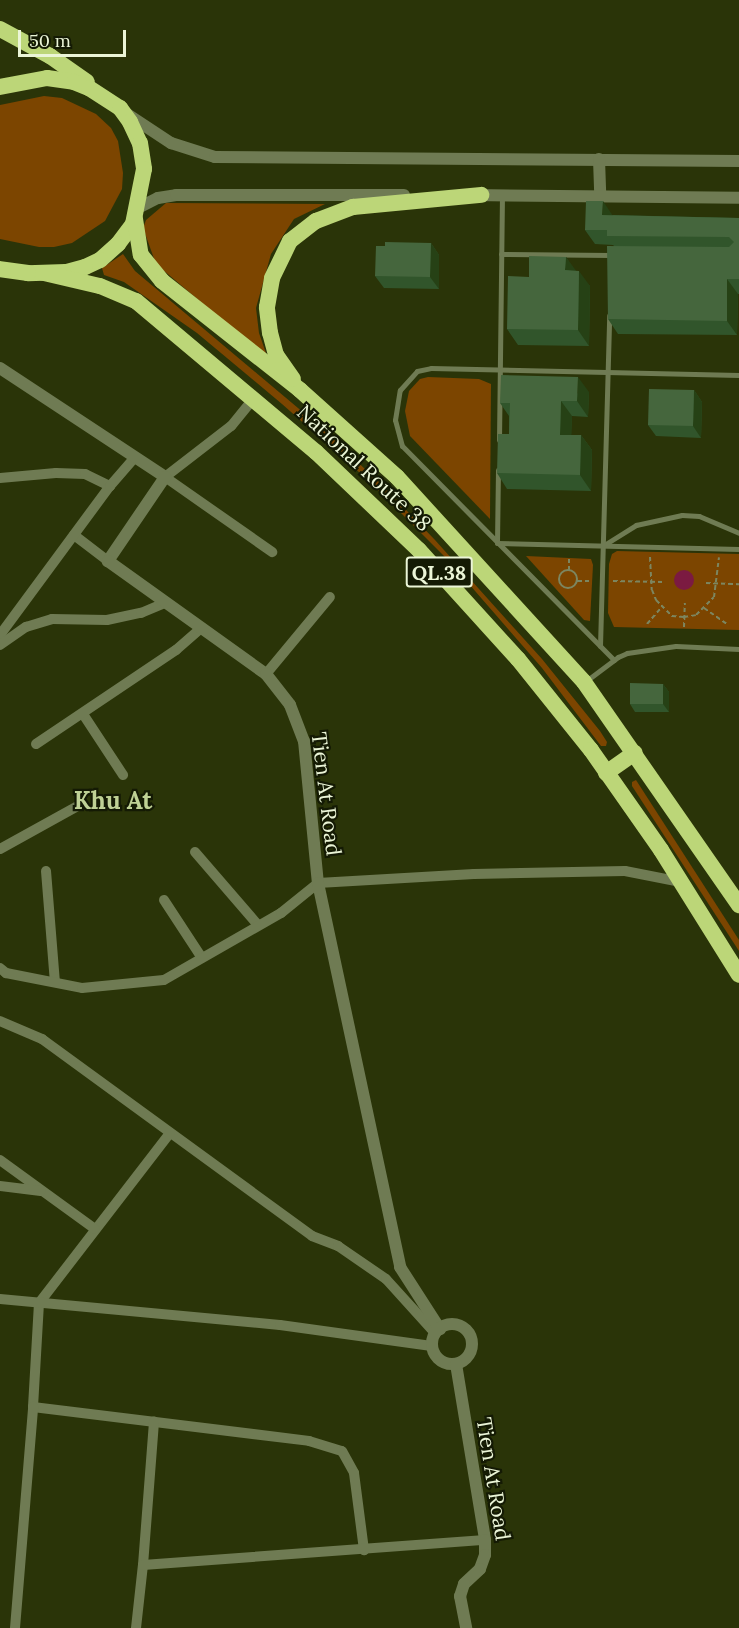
<!DOCTYPE html>
<html>
<head>
<meta charset="utf-8">
<style>
	body { margin:0 }
	#map { position:relative; width:739px; height:1628px; overflow:hidden; background:#2a3408; font-family:Lora,serif }
	div>[style] { position:absolute }
	.green>* { inset:0; background:#7c4500 }
	.water>* { inset:0; background:#7b1a41 }
	.round { border-radius:50% }
	.path>* { height:2px; margin-top:-1px; transform-origin:0; background:repeating-linear-gradient(90deg,#7c8660 0 4.5px,transparent 0 7.5px) }
	.path>.ring { margin:-1px; padding:0; box-sizing:content-box; background:none; border:2px solid #7c8660; border-radius:50% }
	.service>* { height:5px; margin:-2.5px; padding:0 2.5px; transform-origin:2.5px; border-radius:2.5px; background:#6f7b53 }
	.minor>* { height:10px; margin:-5px; padding:0 5px; transform-origin:5px; border-radius:5px; background:#6f7b53 }
	.tertiary>* { height:12px; margin:-6px; padding:0 6px; transform-origin:6px; border-radius:6px; background:#6f7b53 }
	.tertiary>.ring { margin:-6px; padding:0; box-sizing:content-box; background:none; border:12px solid #6f7b53; border-radius:50% }
	.trunk>* { height:16px; margin:-8px; padding:0 8px; transform-origin:8px; border-radius:8px; background:#bcd678 }
	.wall>* { inset:0; background:#31552b }
	.shaded-wall>* { inset:0; background:#264115 }
	.building>* { inset:0; background:#45663d }
	span { translate:-50% -50%; white-space:nowrap; text-align:center; line-height:1.15; -webkit-text-stroke:4.5px #141a04; paint-order:stroke }
	.shield-label span { padding:2px 4px; background:#141a04; border:2px solid; border-radius:4px; -webkit-text-stroke-width:0 }
	.shield-label { font-size:20px; color:#ebf5d7; font-weight:700 }
	.street-label { font-size:21px; color:#ebf5d7 }
	.quarter-label { font-size:24px; color:#bfd195; font-weight:700 }
	.scale { position:absolute; left:18px; top:30px; width:108px; height:27px; box-sizing:border-box; border:3px solid #ebf5d7; border-top:0; padding-left:8px; font-size:18px; line-height:21px; white-space:nowrap; color:#ebf5d7; -webkit-text-stroke:4px #141a04; paint-order:stroke }
</style>
</head>
<body>
<div id="map">
	<div class="green">
		<div style="clip-path:polygon(44px 96px,62px 98px,96px 114px,111px 128px,118px 141px,123px 173px,122px 189px,105px 221px,72px 243px,54px 247px,39px 247px,0 239px,0 105px)"></div>
		<div style="clip-path:polygon(166px 203px,325px 204px,294px 219px,271px 254px,256px 308px,259px 333px,268px 359px,156px 264px,143px 228px,146px 220px)"></div>
		<div style="clip-path:polygon(123px 254px,135px 271px,317px 424px,382px 485px,435px 540px,542px 659px,600px 731px,607px 742px,606px 746px,601px 746px,542px 668px,449px 561px,368px 480px,282px 404px,197px 333px,124px 282px,104px 275px,102px 268px)"></div>
		<div style="clip-path:polygon(428px 377px,479px 379px,491px 384px,490px 519px,410px 436px,405px 411px,409px 391px,420px 379px)"></div>
		<div style="clip-path:polygon(617px 551px,739px 554px,739px 630px,614px 627px,608px 613px,609px 564px,612px 554px)"></div>
		<div style="clip-path:polygon(526px 556px,591px 559px,593px 565px,590px 621px,584px 620px)"></div>
		<div style="clip-path:polygon(636px 780px,739px 940px,739px 951px,632px 786px,632px 782px)"></div>
	</div>
	<div class="water">
		<div class="round" style="left:674px;top:570px;width:20px;height:20px"></div>
	</div>
	<div class="path">
		<div style="left:650px;top:557px;width:33px;rotate:87deg"></div>
		<div style="left:652px;top:590px;width:11px;rotate:68deg"></div>
		<div style="left:656px;top:600px;width:23px;rotate:45deg"></div>
		<div style="left:672px;top:616px;width:12px;rotate:5deg"></div>
		<div style="left:684px;top:617px;width:12px;rotate:-9deg"></div>
		<div style="left:696px;top:615px;width:25px;rotate:-45deg"></div>
		<div style="left:714px;top:597px;width:40px;rotate:-82.9deg"></div>
		<div class="ring" style="left:559px;top:570px;width:16px;height:16px"></div>
		<div style="left:569px;top:570px;width:11px;rotate:-90deg"></div>
		<div style="left:577px;top:581px;width:14px"></div>
		<div style="left:613px;top:581px;width:50px;rotate:1.1deg"></div>
		<div style="left:706px;top:583px;width:33px;rotate:2deg"></div>
		<div style="left:704px;top:608px;width:29px;rotate:35deg"></div>
		<div style="left:647px;top:624px;width:23px;rotate:-49deg"></div>
		<div style="left:684px;top:627px;width:24px;rotate:-88deg"></div>
	</div>
	<div class="service">
		<div style="left:501px;top:254px;width:110px;rotate:0.5deg"></div>
		<div style="left:499px;top:440px;width:244px;rotate:-89.3deg"></div>
		<div style="left:498px;top:470px;width:73px;rotate:90.8deg"></div>
		<div style="left:497px;top:543px;width:242px;rotate:1.4deg"></div>
		<div style="left:604px;top:545px;width:38px;rotate:-32deg"></div>
		<div style="left:636px;top:525px;width:47px;rotate:-12.3deg"></div>
		<div style="left:682px;top:515px;width:17px;rotate:3deg"></div>
		<div style="left:699px;top:516px;width:43px;rotate:23deg"></div>
		<div style="left:600px;top:646px;width:331px;rotate:-88.4deg"></div>
		<div style="left:614px;top:660px;width:301px;rotate:-134.7deg"></div>
		<div style="left:402px;top:446px;width:27px;rotate:-105deg"></div>
		<div style="left:395px;top:420px;width:30px;rotate:-81deg"></div>
		<div style="left:400px;top:390px;width:25px;rotate:-48deg"></div>
		<div style="left:417px;top:371px;width:14px;rotate:-12deg"></div>
		<div style="left:431px;top:368px;width:308px;rotate:1.3deg"></div>
		<div style="left:586px;top:681px;width:40px;rotate:-37deg"></div>
		<div style="left:618px;top:657px;width:10px;rotate:-24deg"></div>
		<div style="left:627px;top:653px;width:49px;rotate:-8.1deg"></div>
		<div style="left:676px;top:646px;width:63px;rotate:2.7deg"></div>
	</div>
	<div class="minor">
		<div style="left:254px;top:398px;width:36px;rotate:129deg"></div>
		<div style="left:231px;top:426px;width:83px;rotate:142.3deg"></div>
		<div style="left:165px;top:477px;width:131px;rotate:35deg"></div>
		<div style="left:0;top:478px;width:56px;rotate:-5.1deg"></div>
		<div style="left:56px;top:473px;width:29px;rotate:2deg"></div>
		<div style="left:85px;top:474px;width:28px;rotate:26deg"></div>
		<div style="left:74px;top:535px;width:43px;rotate:37.4deg"></div>
		<div style="left:0;top:635px;width:185px;rotate:-53.6deg"></div>
		<div style="left:110px;top:486px;width:38px;rotate:-49deg"></div>
		<div style="left:0;top:645px;width:32px;rotate:-35deg"></div>
		<div style="left:26px;top:627px;width:27px;rotate:-17deg"></div>
		<div style="left:52px;top:619px;width:55px;rotate:1deg"></div>
		<div style="left:107px;top:620px;width:35px;rotate:-12deg"></div>
		<div style="left:141px;top:613px;width:26px;rotate:-23deg"></div>
		<div style="left:266px;top:674px;width:100px;rotate:-50.3deg"></div>
		<div style="left:83px;top:714px;width:73px;rotate:56.7deg"></div>
		<div style="left:36px;top:744px;width:169px;rotate:-33.9deg"></div>
		<div style="left:176px;top:650px;width:33px;rotate:-41deg"></div>
		<div style="left:0;top:849px;width:87px;rotate:-28.9deg"></div>
		<div style="left:195px;top:852px;width:96px;rotate:49.2deg"></div>
		<div style="left:46px;top:871px;width:111px;rotate:85.4deg"></div>
		<div style="left:164px;top:900px;width:69px;rotate:56.8deg"></div>
		<div style="left:0;top:968px;width:8px;rotate:40deg"></div>
		<div style="left:6px;top:973px;width:77px;rotate:11.2deg"></div>
		<div style="left:82px;top:988px;width:82px;rotate:-5.6deg"></div>
		<div style="left:164px;top:980px;width:135px;rotate:-29.8deg"></div>
		<div style="left:281px;top:913px;width:48px;rotate:-39deg"></div>
		<div style="left:318px;top:883px;width:156px;rotate:-3.3deg"></div>
		<div style="left:474px;top:874px;width:151px;rotate:-1.1deg"></div>
		<div style="left:625px;top:871px;width:57px;rotate:11.1deg"></div>
		<div style="left:0;top:1021px;width:46px;rotate:23.2deg"></div>
		<div style="left:42px;top:1039px;width:334px;rotate:36.1deg"></div>
		<div style="left:312px;top:1236px;width:28px;rotate:21deg"></div>
		<div style="left:338px;top:1246px;width:58px;rotate:34.5deg"></div>
		<div style="left:386px;top:1279px;width:73px;rotate:47.8deg"></div>
		<div style="left:170px;top:1133px;width:215px;rotate:127.6deg"></div>
		<div style="left:39px;top:1303px;width:104px;rotate:93.3deg"></div>
		<div style="left:33px;top:1407px;width:278px;rotate:7deg"></div>
		<div style="left:309px;top:1441px;width:34px;rotate:17deg"></div>
		<div style="left:342px;top:1451px;width:25px;rotate:61deg"></div>
		<div style="left:354px;top:1473px;width:78px;rotate:82.6deg"></div>
		<div style="left:0;top:1160px;width:117px;rotate:36deg"></div>
		<div style="left:0;top:1186px;width:41px;rotate:7deg"></div>
		<div style="left:0;top:1299px;width:281px;rotate:5.3deg"></div>
		<div style="left:280px;top:1325px;width:153px;rotate:7.9deg"></div>
		<div style="left:143px;top:1565px;width:144px;rotate:-85.6deg"></div>
		<div style="left:15px;top:1628px;width:222px;rotate:-85.3deg"></div>
		<div style="left:136px;top:1628px;width:63px;rotate:-83.7deg"></div>
		<div style="left:143px;top:1565px;width:343px;rotate:-4.2deg"></div>
	</div>
	<div class="tertiary">
		<div style="left:127px;top:114px;width:53px;rotate:33.4deg"></div>
		<div style="left:171px;top:143px;width:46px;rotate:17.7deg"></div>
		<div style="left:215px;top:157px;width:524px;rotate:0.44deg"></div>
		<div style="left:599px;top:159px;width:37px;rotate:88deg"></div>
		<div style="left:472px;top:195px;width:267px;rotate:0.6deg"></div>
		<div style="left:138px;top:208px;width:22px;rotate:-27deg"></div>
		<div style="left:158px;top:198px;width:18px;rotate:-9deg"></div>
		<div style="left:176px;top:195px;width:228px"></div>
		<div style="left:0;top:368px;width:198px;rotate:33.4deg"></div>
		<div style="left:165px;top:477px;width:102px;rotate:124.2deg"></div>
		<div style="left:108px;top:561px;width:194px;rotate:35.6deg"></div>
		<div style="left:266px;top:674px;width:39px;rotate:52deg"></div>
		<div style="left:290px;top:705px;width:39px;rotate:69deg"></div>
		<div style="left:304px;top:741px;width:143px;rotate:84.4deg"></div>
		<div style="left:318px;top:883px;width:393px;rotate:77.9deg"></div>
		<div style="left:400px;top:1267px;width:74px;rotate:57.2deg"></div>
		<div class="ring" style="left:432px;top:1324px;width:28px;height:28px"></div>
		<div style="left:456px;top:1364px;width:178px;rotate:80.6deg"></div>
		<div style="left:485px;top:1540px;width:15px;rotate:90deg"></div>
		<div style="left:485px;top:1555px;width:15px;rotate:110deg"></div>
		<div style="left:480px;top:1569px;width:22px;rotate:137deg"></div>
		<div style="left:464px;top:1584px;width:13px;rotate:108deg"></div>
		<div style="left:460px;top:1596px;width:33px;rotate:79deg"></div>
	</div>
	<div class="trunk">
		<div style="left:0;top:29px;width:57px;rotate:28.4deg"></div>
		<div style="left:50px;top:56px;width:45px;rotate:35.1deg"></div>
		<div style="left:0;top:87px;width:48px;rotate:-10.8deg"></div>
		<div style="left:47px;top:78px;width:27px;rotate:8deg"></div>
		<div style="left:74px;top:82px;width:16px;rotate:22deg"></div>
		<div style="left:89px;top:88px;width:37px;rotate:33deg"></div>
		<div style="left:120px;top:108px;width:17px;rotate:54deg"></div>
		<div style="left:130px;top:122px;width:23px;rotate:65deg"></div>
		<div style="left:140px;top:143px;width:26px;rotate:81deg"></div>
		<div style="left:144px;top:169px;width:56px;rotate:101.3deg"></div>
		<div style="left:133px;top:224px;width:25px;rotate:127deg"></div>
		<div style="left:118px;top:244px;width:24px;rotate:138deg"></div>
		<div style="left:100px;top:260px;width:17px;rotate:155deg"></div>
		<div style="left:85px;top:267px;width:20px;rotate:165deg"></div>
		<div style="left:66px;top:272px;width:38px;rotate:178deg"></div>
		<div style="left:28px;top:273px;width:28px;rotate:-172deg"></div>
		<div style="left:135px;top:219px;width:36px;rotate:81deg"></div>
		<div style="left:141px;top:255px;width:33px;rotate:51deg"></div>
		<div style="left:162px;top:281px;width:176px;rotate:38.3deg"></div>
		<div style="left:300px;top:390px;width:130px;rotate:41.9deg"></div>
		<div style="left:397px;top:477px;width:277px;rotate:47.6deg"></div>
		<div style="left:584px;top:682px;width:272px;rotate:55.2deg"></div>
		<div style="left:44px;top:273px;width:57px;rotate:13.1deg"></div>
		<div style="left:100px;top:286px;width:39px;rotate:23deg"></div>
		<div style="left:136px;top:301px;width:235px;rotate:40deg"></div>
		<div style="left:316px;top:452px;width:142px;rotate:43.6deg"></div>
		<div style="left:419px;top:550px;width:147px;rotate:47.8deg"></div>
		<div style="left:518px;top:659px;width:117px;rotate:51.3deg"></div>
		<div style="left:591px;top:750px;width:122px;rotate:55deg"></div>
		<div style="left:661px;top:850px;width:147px;rotate:58deg"></div>
		<div style="left:293px;top:379px;width:29px;rotate:-125deg"></div>
		<div style="left:276px;top:355px;width:23px;rotate:-105deg"></div>
		<div style="left:270px;top:333px;width:26px;rotate:-97deg"></div>
		<div style="left:267px;top:307px;width:29px;rotate:-80deg"></div>
		<div style="left:272px;top:278px;width:41px;rotate:-64.1deg"></div>
		<div style="left:290px;top:241px;width:33px;rotate:-38deg"></div>
		<div style="left:316px;top:221px;width:40px;rotate:-21deg"></div>
		<div style="left:353px;top:207px;width:129px;rotate:-5.4deg"></div>
		<div style="left:606px;top:773px;width:35px;rotate:-35deg"></div>
	</div>
	<div class="wall">
		<div style="clip-path:polygon(612px 215px,739px 218px,739px 294px,738px 294px,737px 335px,618px 334px,608px 319px,614px 246px,613px 245px,595px 244px,585px 230px)"></div>
		<div style="clip-path:polygon(431px 243px,439px 255px,439px 289px,384px 288px,375px 276px)"></div>
		<div style="clip-path:polygon(566px 257px,575px 271px,590px 286px,589px 346px,518px 345px,507px 329px,529px 277px)"></div>
		<div style="clip-path:polygon(694px 390px,702px 402px,701px 438px,656px 436px,648px 425px)"></div>
		<div style="clip-path:polygon(589px 392px,588px 417px,572px 416px,571px 435px,581px 435px,592px 450px,591px 491px,507px 489px,497px 473px,509px 434px,509px 416px,500px 403px)"></div>
		<div style="clip-path:polygon(663px 684px,669px 692px,669px 712px,635px 712px,630px 704px)"></div>
	</div>
	<div class="shaded-wall">
		<div style="clip-path:polygon(603px 201px,613px 216px,602px 215px)"></div>
		<div style="clip-path:polygon(431px 243px,439px 255px,439px 289px,430px 277px)"></div>
		<div style="clip-path:polygon(566px 257px,577px 272px,565px 270px)"></div>
		<div style="clip-path:polygon(579px 271px,590px 286px,589px 346px,578px 330px)"></div>
		<div style="clip-path:polygon(727px 279px,738px 294px,737px 335px,727px 321px)"></div>
		<div style="clip-path:polygon(578px 377px,589px 392px,588px 417px,577px 401px)"></div>
		<div style="clip-path:polygon(694px 390px,702px 402px,701px 438px,693px 426px)"></div>
		<div style="clip-path:polygon(561px 401px,572px 416px,571px 450px,560px 435px)"></div>
		<div style="clip-path:polygon(581px 435px,592px 450px,591px 491px,580px 475px)"></div>
		<div style="clip-path:polygon(663px 684px,669px 692px,669px 712px,663px 704px)"></div>
	</div>
	<div class="building">
		<div style="clip-path:polygon(586px 201px,603px 201px,602px 215px,739px 218px,739px 279px,727px 279px,727px 321px,608px 319px,607px 246px,729px 247px,734px 242px,729px 237px,607px 236px,607px 230px,585px 230px)"></div>
		<div style="clip-path:polygon(385px 242px,431px 243px,430px 277px,375px 276px,376px 246px,385px 246px)"></div>
		<div style="clip-path:polygon(529px 256px,566px 257px,565px 270px,579px 271px,578px 330px,507px 329px,508px 276px,529px 277px)"></div>
		<div style="clip-path:polygon(501px 375px,578px 377px,577px 401px,561px 401px,560px 435px,581px 435px,580px 475px,497px 473px,498px 434px,509px 434px,510px 403px,500px 403px)"></div>
		<div style="clip-path:polygon(649px 389px,694px 390px,693px 426px,648px 425px)"></div>
		<div style="clip-path:polygon(630px 683px,663px 684px,663px 704px,630px 704px)"></div>
	</div>
	<div class="shield-label">
		<span style="left:439px;top:572px">QL.38</span>
	</div>
	<div class="street-label">
		<span style="left:364px;top:468px;rotate:43deg">National Route 38</span>
		<span style="left:326px;top:794px;rotate:83deg">Tien At Road</span>
		<span style="left:493px;top:1479px;rotate:81deg">Tien At Road</span>
	</div>
	<div class="quarter-label">
		<span style="left:113px;top:801px">Khu At</span>
	</div>
	<div class="scale">50 m</div>
</div>
</body>
</html>
